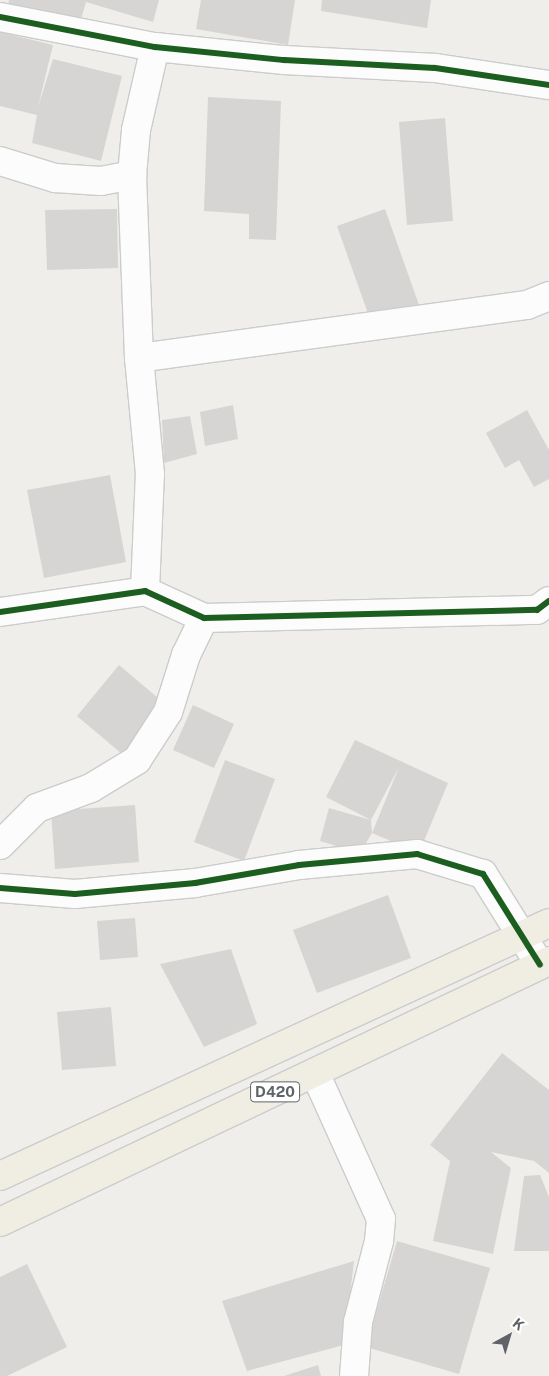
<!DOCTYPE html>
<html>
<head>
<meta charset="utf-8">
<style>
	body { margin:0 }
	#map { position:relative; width:549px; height:1376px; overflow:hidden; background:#efeeea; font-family:"Public Sans",sans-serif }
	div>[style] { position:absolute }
	.building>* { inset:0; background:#d6d5d3 }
	.roads { filter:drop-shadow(1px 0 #cbcccc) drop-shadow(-1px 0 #cbcccc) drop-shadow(0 1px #cbcccc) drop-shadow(0 -1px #cbcccc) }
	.street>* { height:28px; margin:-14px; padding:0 14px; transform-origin:14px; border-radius:14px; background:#fdfcfc }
	.highway>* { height:28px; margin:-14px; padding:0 14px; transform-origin:14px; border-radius:14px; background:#f0ede3 }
	.cycleway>* { height:6px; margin:-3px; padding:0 3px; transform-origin:3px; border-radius:3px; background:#1b5e20 }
	span { translate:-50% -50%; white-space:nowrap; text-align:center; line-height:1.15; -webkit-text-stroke:4px #fff; paint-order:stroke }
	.shield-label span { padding:1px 4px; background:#fff; border:1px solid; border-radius:4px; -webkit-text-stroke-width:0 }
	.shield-label { font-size:15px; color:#5f6368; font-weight:700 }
	.north { position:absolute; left:484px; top:1311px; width:50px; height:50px; -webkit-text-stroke:4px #fff; paint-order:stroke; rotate:39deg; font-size:14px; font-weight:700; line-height:20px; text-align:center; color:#5f6368 }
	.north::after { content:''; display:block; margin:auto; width:18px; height:22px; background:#5f6368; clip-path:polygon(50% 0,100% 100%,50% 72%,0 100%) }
</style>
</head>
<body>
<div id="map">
	<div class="building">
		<div style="clip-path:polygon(9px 0,159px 0,153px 22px,86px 2px,79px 26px,8px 5px)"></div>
		<div style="clip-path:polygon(201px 0,295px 0,288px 45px,196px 29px)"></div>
		<div style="clip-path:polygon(322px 0,431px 0,427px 28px,321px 11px)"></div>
		<div style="clip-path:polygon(0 32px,53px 45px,38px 107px,53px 59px,122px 76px,101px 161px,32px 143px,37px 115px,0 106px)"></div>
		<div style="clip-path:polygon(208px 97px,281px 101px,276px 240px,249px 239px,249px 214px,204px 211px)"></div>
		<div style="clip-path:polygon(445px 118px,453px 221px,407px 225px,399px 122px)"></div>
		<div style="clip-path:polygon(117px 209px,118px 268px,47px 270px,45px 210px)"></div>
		<div style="clip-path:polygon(385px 209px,419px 305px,371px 322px,337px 226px)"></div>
		<div style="clip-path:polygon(233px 405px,238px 439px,205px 446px,200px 412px)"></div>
		<div style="clip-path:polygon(527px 410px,549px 450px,549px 479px,534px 487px,519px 460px,505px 468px,486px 433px)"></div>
		<div style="clip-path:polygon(190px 416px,197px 454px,164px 463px,162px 420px)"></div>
		<div style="clip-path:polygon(110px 475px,126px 562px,44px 578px,27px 490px)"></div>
		<div style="clip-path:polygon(119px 665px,164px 703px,122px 754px,77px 716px)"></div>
		<div style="clip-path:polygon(193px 705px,234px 724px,214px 768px,173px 750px)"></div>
		<div style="clip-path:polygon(355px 740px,448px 783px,419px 853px,372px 833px,399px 767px,371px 820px,372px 833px,360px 853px,320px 841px,329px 808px,371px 820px,326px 797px)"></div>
		<div style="clip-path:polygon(225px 760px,275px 779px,244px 861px,194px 842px)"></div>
		<div style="clip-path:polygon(135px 805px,139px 862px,55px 869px,51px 811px)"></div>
		<div style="clip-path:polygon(388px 895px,411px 958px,317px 993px,293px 930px)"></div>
		<div style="clip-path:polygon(135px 918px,138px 957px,100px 960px,97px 921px)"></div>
		<div style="clip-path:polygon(231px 949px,257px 1024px,204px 1047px,160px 964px)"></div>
		<div style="clip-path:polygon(111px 1007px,116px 1066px,62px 1070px,57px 1012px)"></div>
		<div style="clip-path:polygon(502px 1053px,549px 1090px,549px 1173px,534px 1161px,491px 1152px,511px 1168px,493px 1254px,433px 1241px,450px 1161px,430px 1145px)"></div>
		<div style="clip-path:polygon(540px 1175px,549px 1197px,549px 1251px,514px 1251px,524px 1176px)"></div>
		<div style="clip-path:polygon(397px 1241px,490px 1268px,459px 1374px,366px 1347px)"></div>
		<div style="clip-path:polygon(354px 1261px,344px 1345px,247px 1371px,222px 1301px)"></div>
		<div style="clip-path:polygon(27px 1264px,67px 1347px,7px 1376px,0 1376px,0 1277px)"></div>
		<div style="clip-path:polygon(318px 1365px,321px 1376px,284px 1376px)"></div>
	</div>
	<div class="roads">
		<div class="street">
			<div style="left:0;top:17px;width:158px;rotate:11deg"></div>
			<div style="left:155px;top:47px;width:130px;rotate:5.8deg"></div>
			<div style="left:284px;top:60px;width:151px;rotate:3deg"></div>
			<div style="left:435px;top:68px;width:115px;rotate:8.5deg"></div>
			<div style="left:0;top:161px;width:58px;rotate:17.2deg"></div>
			<div style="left:55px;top:178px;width:46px;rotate:3.7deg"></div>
			<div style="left:101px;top:181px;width:32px;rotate:-11deg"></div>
			<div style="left:139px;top:358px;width:392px;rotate:-7.8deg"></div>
			<div style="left:527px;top:305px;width:24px;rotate:-22deg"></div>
			<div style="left:145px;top:591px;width:117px;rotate:-87.6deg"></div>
			<div style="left:150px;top:474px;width:117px;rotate:-95.4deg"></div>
			<div style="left:139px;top:358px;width:183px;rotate:-92.2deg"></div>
			<div style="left:132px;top:175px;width:45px;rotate:-84.9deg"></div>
			<div style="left:136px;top:130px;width:85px;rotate:-77.1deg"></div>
			<div style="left:0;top:612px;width:147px;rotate:-8.2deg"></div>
			<div style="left:145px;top:591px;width:65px;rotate:24.6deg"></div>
			<div style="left:204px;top:618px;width:333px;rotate:-1.4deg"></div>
			<div style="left:537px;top:610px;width:15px;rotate:-37deg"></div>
			<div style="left:0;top:845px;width:52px;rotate:-45deg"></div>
			<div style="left:37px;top:808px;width:58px;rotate:-20.3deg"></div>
			<div style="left:91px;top:788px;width:54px;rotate:-31.3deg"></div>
			<div style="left:137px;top:760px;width:57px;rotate:-57.1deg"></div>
			<div style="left:168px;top:712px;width:60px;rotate:-72.5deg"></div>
			<div style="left:186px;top:655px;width:41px;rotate:-64.1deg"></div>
			<div style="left:0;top:888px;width:75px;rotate:4.6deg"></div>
			<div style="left:75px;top:894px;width:121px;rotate:-5.2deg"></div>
			<div style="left:195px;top:883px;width:106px;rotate:-9.8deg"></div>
			<div style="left:299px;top:865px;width:119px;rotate:-5.3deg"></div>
			<div style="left:417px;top:854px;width:69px;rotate:16.9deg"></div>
			<div style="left:483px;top:874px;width:107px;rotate:57.9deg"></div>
			<div style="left:315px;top:1073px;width:160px;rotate:65.7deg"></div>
			<div style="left:381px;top:1219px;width:22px;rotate:95deg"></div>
			<div style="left:379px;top:1241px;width:84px;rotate:104.5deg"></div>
			<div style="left:358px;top:1322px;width:54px;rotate:94.2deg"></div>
		</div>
		<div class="highway">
			<div style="left:0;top:1176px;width:604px;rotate:-24.74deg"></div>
			<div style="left:0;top:1222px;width:608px;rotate:-25.43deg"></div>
		</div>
	</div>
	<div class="cycleway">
		<div style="left:0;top:17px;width:158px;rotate:11deg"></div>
		<div style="left:155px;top:47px;width:130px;rotate:5.8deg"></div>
		<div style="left:284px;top:60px;width:151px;rotate:3deg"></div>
		<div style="left:435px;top:68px;width:115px;rotate:8.5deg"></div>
		<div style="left:0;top:612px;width:147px;rotate:-8.2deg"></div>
		<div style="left:145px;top:591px;width:65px;rotate:24.6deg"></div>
		<div style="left:204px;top:618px;width:333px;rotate:-1.4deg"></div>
		<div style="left:537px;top:610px;width:15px;rotate:-37deg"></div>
		<div style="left:0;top:888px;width:75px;rotate:4.6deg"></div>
		<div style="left:75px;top:894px;width:121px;rotate:-5.2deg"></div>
		<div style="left:195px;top:883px;width:106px;rotate:-9.8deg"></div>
		<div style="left:299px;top:865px;width:119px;rotate:-5.3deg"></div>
		<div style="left:417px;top:854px;width:69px;rotate:16.9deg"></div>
		<div style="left:483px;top:874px;width:107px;rotate:57.9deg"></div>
	</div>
	<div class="shield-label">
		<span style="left:275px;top:1092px">D420</span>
	</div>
	<div class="north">K</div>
</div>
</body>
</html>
